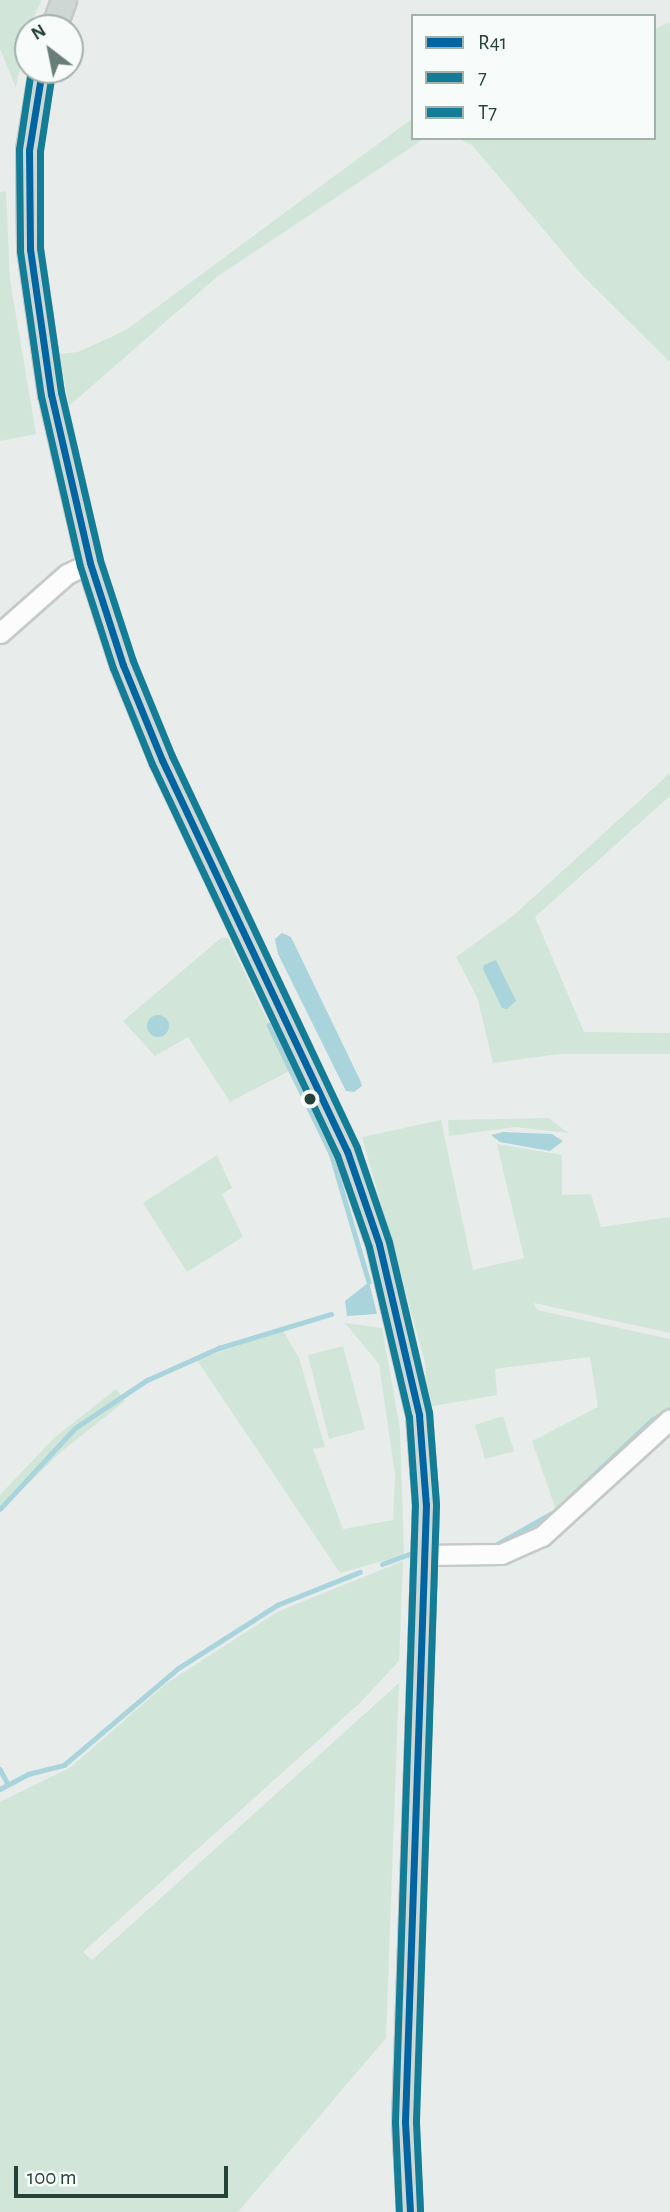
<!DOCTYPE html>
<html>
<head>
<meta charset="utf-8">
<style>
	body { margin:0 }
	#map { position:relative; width:670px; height:2212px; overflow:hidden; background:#e8edeb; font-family:"Alegreya Sans",sans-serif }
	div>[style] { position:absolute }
	.green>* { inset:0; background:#d1e6d8 }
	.water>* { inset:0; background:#a9d4db }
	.round { border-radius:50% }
	.stream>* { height:4.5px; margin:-2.25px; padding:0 2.25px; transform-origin:2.25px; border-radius:2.25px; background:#a9d4db }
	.roads { filter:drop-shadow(2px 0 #c5cac8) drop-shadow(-2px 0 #c5cac8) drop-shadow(0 2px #c5cac8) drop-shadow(0 -2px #c5cac8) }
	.minor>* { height:19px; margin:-9.5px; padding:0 9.5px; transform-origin:9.5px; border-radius:9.5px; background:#fcfcfc }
	.major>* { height:24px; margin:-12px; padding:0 12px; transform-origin:12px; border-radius:12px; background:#cfd7d5 }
	.bus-1>* { height:7px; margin:-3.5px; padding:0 3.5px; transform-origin:3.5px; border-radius:3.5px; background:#0065a1 }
	.bus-2>* { height:7px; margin:-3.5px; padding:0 3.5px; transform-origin:3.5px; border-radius:3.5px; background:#137c97 }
	.bus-3>* { height:7px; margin:-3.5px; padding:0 3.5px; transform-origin:3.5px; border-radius:3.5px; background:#137c97 }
	.dots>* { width:19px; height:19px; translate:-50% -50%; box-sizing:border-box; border:4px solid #f7fbf9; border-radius:50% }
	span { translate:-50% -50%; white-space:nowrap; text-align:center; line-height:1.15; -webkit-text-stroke:5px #f7fbf9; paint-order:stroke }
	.legend { position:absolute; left:411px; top:14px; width:245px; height:126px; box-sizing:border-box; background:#f7fbf9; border:2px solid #a3b1ad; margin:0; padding:9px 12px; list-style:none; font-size:21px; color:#24423a }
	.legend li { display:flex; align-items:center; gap:14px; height:35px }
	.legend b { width:35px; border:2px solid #a3b1ad }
	.north { position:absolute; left:14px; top:14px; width:70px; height:70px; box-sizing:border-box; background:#f7fbf9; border:2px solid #a3b1ad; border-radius:50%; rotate:328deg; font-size:19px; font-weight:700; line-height:28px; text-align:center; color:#24423a }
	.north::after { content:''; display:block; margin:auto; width:24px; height:32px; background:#697e78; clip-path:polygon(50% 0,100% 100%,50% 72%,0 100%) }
	.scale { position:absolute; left:14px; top:2166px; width:214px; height:32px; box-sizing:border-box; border:4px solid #24423a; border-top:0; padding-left:9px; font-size:21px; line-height:24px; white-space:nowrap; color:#24423a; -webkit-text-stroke:5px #f7fbf9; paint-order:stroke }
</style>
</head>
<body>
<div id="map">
	<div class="green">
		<div style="clip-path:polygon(0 0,42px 0,28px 28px,16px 88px,0 49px)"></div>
		<div style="clip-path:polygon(670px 22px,670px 362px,582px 275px,472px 145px,459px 139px,431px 138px,654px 138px,654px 30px)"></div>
		<div style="clip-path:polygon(413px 118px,413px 138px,425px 138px,218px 276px,69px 406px,59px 354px,78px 352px,126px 330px)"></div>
		<div style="clip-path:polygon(6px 191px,10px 280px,36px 434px,0 441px,0 192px)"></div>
		<div style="clip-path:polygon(670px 773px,670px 796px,535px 917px,584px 1032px,670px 1033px,670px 1054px,559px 1054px,493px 1063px,477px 997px,456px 957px,514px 915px)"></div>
		<div style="clip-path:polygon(221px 938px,228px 938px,291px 1070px,230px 1102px,188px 1037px,155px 1056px,123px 1021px)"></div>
		<div style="clip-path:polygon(549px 1118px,568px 1133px,515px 1127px,449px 1136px,448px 1120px)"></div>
		<div style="clip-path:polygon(441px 1120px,473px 1270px,524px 1258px,497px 1144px,562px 1155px,562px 1195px,591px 1194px,601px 1227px,670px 1217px,670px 1333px,534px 1303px,537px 1310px,670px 1339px,670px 1412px,558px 1516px,532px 1441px,598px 1407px,590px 1357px,495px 1369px,497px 1395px,428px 1407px,425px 1362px,362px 1137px)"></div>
		<div style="clip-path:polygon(217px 1155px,232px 1188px,222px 1194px,243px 1237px,187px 1272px,143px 1203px)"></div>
		<div style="clip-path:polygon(345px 1323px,382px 1328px,400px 1429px,404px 1555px,340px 1573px,197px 1360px,283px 1330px,299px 1358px,325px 1447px,313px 1449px,343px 1529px,393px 1520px,395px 1474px,379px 1364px)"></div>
		<div style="clip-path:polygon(343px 1346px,365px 1429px,329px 1439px,308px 1355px)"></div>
		<div style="clip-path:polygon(116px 1389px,125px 1401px,62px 1451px,0 1511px,0 1495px,54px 1438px)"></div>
		<div style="clip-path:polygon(503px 1416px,514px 1451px,485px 1459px,475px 1425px)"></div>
		<div style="clip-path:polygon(403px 1561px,399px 1661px,361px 1702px,83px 1952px,92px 1960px,399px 1683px,386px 2038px,238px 2212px,0 2212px,0 1802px,71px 1767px,167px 1683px,277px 1612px)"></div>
	</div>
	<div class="water">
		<div style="clip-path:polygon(282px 933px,291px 937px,360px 1080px,362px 1086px,354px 1092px,346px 1091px,278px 954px,275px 939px)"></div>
		<div style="clip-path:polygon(496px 960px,516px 1001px,507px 1009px,502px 1008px,483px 969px,484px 965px)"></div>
		<div class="round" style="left:147px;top:1015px;width:22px;height:22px"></div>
		<div style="clip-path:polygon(503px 1132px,552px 1134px,563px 1141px,550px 1151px,500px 1142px,491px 1135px)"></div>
		<div style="clip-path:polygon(369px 1282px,377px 1314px,347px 1316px,345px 1301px)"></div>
	</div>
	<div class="stream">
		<div style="left:269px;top:1025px;width:142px;rotate:64.2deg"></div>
		<div style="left:331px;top:1153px;width:134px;rotate:73.6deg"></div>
		<div style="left:566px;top:1501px;width:118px;rotate:-43.3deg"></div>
		<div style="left:652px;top:1420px;width:21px;rotate:-31deg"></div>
		<div style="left:0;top:1509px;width:110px;rotate:-47.2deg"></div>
		<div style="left:75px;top:1428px;width:87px;rotate:-33.7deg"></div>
		<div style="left:147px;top:1380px;width:79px;rotate:-24deg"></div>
		<div style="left:219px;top:1348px;width:117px;rotate:-16.9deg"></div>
		<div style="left:492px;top:1547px;width:67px;rotate:-29.6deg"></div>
		<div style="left:382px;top:1564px;width:29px;rotate:-20deg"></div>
		<div style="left:0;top:1769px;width:15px;rotate:62deg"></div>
		<div style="left:0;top:1789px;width:32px;rotate:-28deg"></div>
		<div style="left:28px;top:1774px;width:37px;rotate:-14deg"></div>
		<div style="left:64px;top:1765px;width:148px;rotate:-40.3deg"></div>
		<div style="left:177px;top:1669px;width:119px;rotate:-32.6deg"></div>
		<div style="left:277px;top:1605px;width:89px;rotate:-21.7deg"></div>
	</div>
	<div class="roads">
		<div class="minor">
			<div style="left:0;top:633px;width:89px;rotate:-41.4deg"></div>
			<div style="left:67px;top:574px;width:25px;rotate:-26deg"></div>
			<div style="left:424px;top:1555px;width:77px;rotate:-0.7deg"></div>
			<div style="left:501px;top:1554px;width:45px;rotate:-23.7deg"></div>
			<div style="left:542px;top:1536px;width:173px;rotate:-42.4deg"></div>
		</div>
		<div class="major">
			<div style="left:54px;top:28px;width:30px;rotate:-70deg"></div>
			<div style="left:42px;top:70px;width:81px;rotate:99.2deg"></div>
			<div style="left:29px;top:150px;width:99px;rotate:89.4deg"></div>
			<div style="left:30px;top:249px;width:147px;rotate:81.8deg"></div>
			<div style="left:51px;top:394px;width:173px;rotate:77deg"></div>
			<div style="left:90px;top:563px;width:107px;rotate:72.1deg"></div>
			<div style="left:123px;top:665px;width:103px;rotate:67.7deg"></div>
			<div style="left:162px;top:760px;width:433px;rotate:64.7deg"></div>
			<div style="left:347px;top:1151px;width:98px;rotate:71deg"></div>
			<div style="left:379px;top:1244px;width:176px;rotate:76.8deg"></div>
			<div style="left:419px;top:1415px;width:90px;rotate:85.6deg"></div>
			<div style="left:426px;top:1505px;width:617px;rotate:91.95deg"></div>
			<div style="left:405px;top:2122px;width:90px;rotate:86.8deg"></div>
		</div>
	</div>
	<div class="bus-1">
		<div style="left:42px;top:70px;width:81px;rotate:99.2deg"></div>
		<div style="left:29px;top:150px;width:99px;rotate:89.4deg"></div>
		<div style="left:30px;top:249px;width:147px;rotate:81.8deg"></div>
		<div style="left:51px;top:394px;width:173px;rotate:77deg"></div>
		<div style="left:90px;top:563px;width:107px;rotate:72.1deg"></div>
		<div style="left:123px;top:665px;width:103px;rotate:67.7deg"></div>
		<div style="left:162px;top:760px;width:433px;rotate:64.7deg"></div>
		<div style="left:347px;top:1151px;width:98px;rotate:71deg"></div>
		<div style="left:379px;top:1244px;width:176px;rotate:76.8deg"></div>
		<div style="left:419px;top:1415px;width:90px;rotate:85.6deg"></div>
		<div style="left:426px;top:1505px;width:617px;rotate:91.95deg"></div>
		<div style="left:405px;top:2122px;width:90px;rotate:86.8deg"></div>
	</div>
	<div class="bus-2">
		<div style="left:31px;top:70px;width:80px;rotate:98.6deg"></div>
		<div style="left:19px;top:149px;width:102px;rotate:89.4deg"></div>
		<div style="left:20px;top:251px;width:147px;rotate:81.8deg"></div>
		<div style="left:41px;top:396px;width:174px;rotate:77.1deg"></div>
		<div style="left:80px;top:566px;width:107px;rotate:72.1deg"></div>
		<div style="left:113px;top:668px;width:104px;rotate:67.9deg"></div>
		<div style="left:152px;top:764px;width:433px;rotate:64.7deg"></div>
		<div style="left:337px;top:1155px;width:97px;rotate:70.8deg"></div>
		<div style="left:369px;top:1247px;width:175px;rotate:76.8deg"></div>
		<div style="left:409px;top:1417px;width:88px;rotate:86.1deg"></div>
		<div style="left:415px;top:1505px;width:617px;rotate:91.86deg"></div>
		<div style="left:395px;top:2122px;width:90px;rotate:87.5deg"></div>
	</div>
	<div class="bus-3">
		<div style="left:52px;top:72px;width:80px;rotate:98.6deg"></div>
		<div style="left:40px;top:151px;width:97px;rotate:90deg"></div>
		<div style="left:40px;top:248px;width:146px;rotate:81.7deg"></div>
		<div style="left:61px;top:392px;width:172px;rotate:76.9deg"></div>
		<div style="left:100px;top:560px;width:106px;rotate:71.9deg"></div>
		<div style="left:133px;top:661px;width:103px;rotate:67.7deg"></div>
		<div style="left:172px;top:756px;width:433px;rotate:64.7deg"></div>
		<div style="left:357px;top:1148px;width:99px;rotate:71.2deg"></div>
		<div style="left:389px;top:1242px;width:176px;rotate:76.8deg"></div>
		<div style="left:429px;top:1413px;width:92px;rotate:85.6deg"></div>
		<div style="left:436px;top:1505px;width:617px;rotate:91.86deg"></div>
		<div style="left:416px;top:2122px;width:89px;rotate:87.4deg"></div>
	</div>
	<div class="dots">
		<div style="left:310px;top:1099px;background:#24423a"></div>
	</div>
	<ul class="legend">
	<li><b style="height:9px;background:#0065a1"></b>R41</li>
	<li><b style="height:9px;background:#137c97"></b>7</li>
	<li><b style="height:9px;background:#137c97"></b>T7</li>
	</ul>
	<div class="north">N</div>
	<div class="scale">100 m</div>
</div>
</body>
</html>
